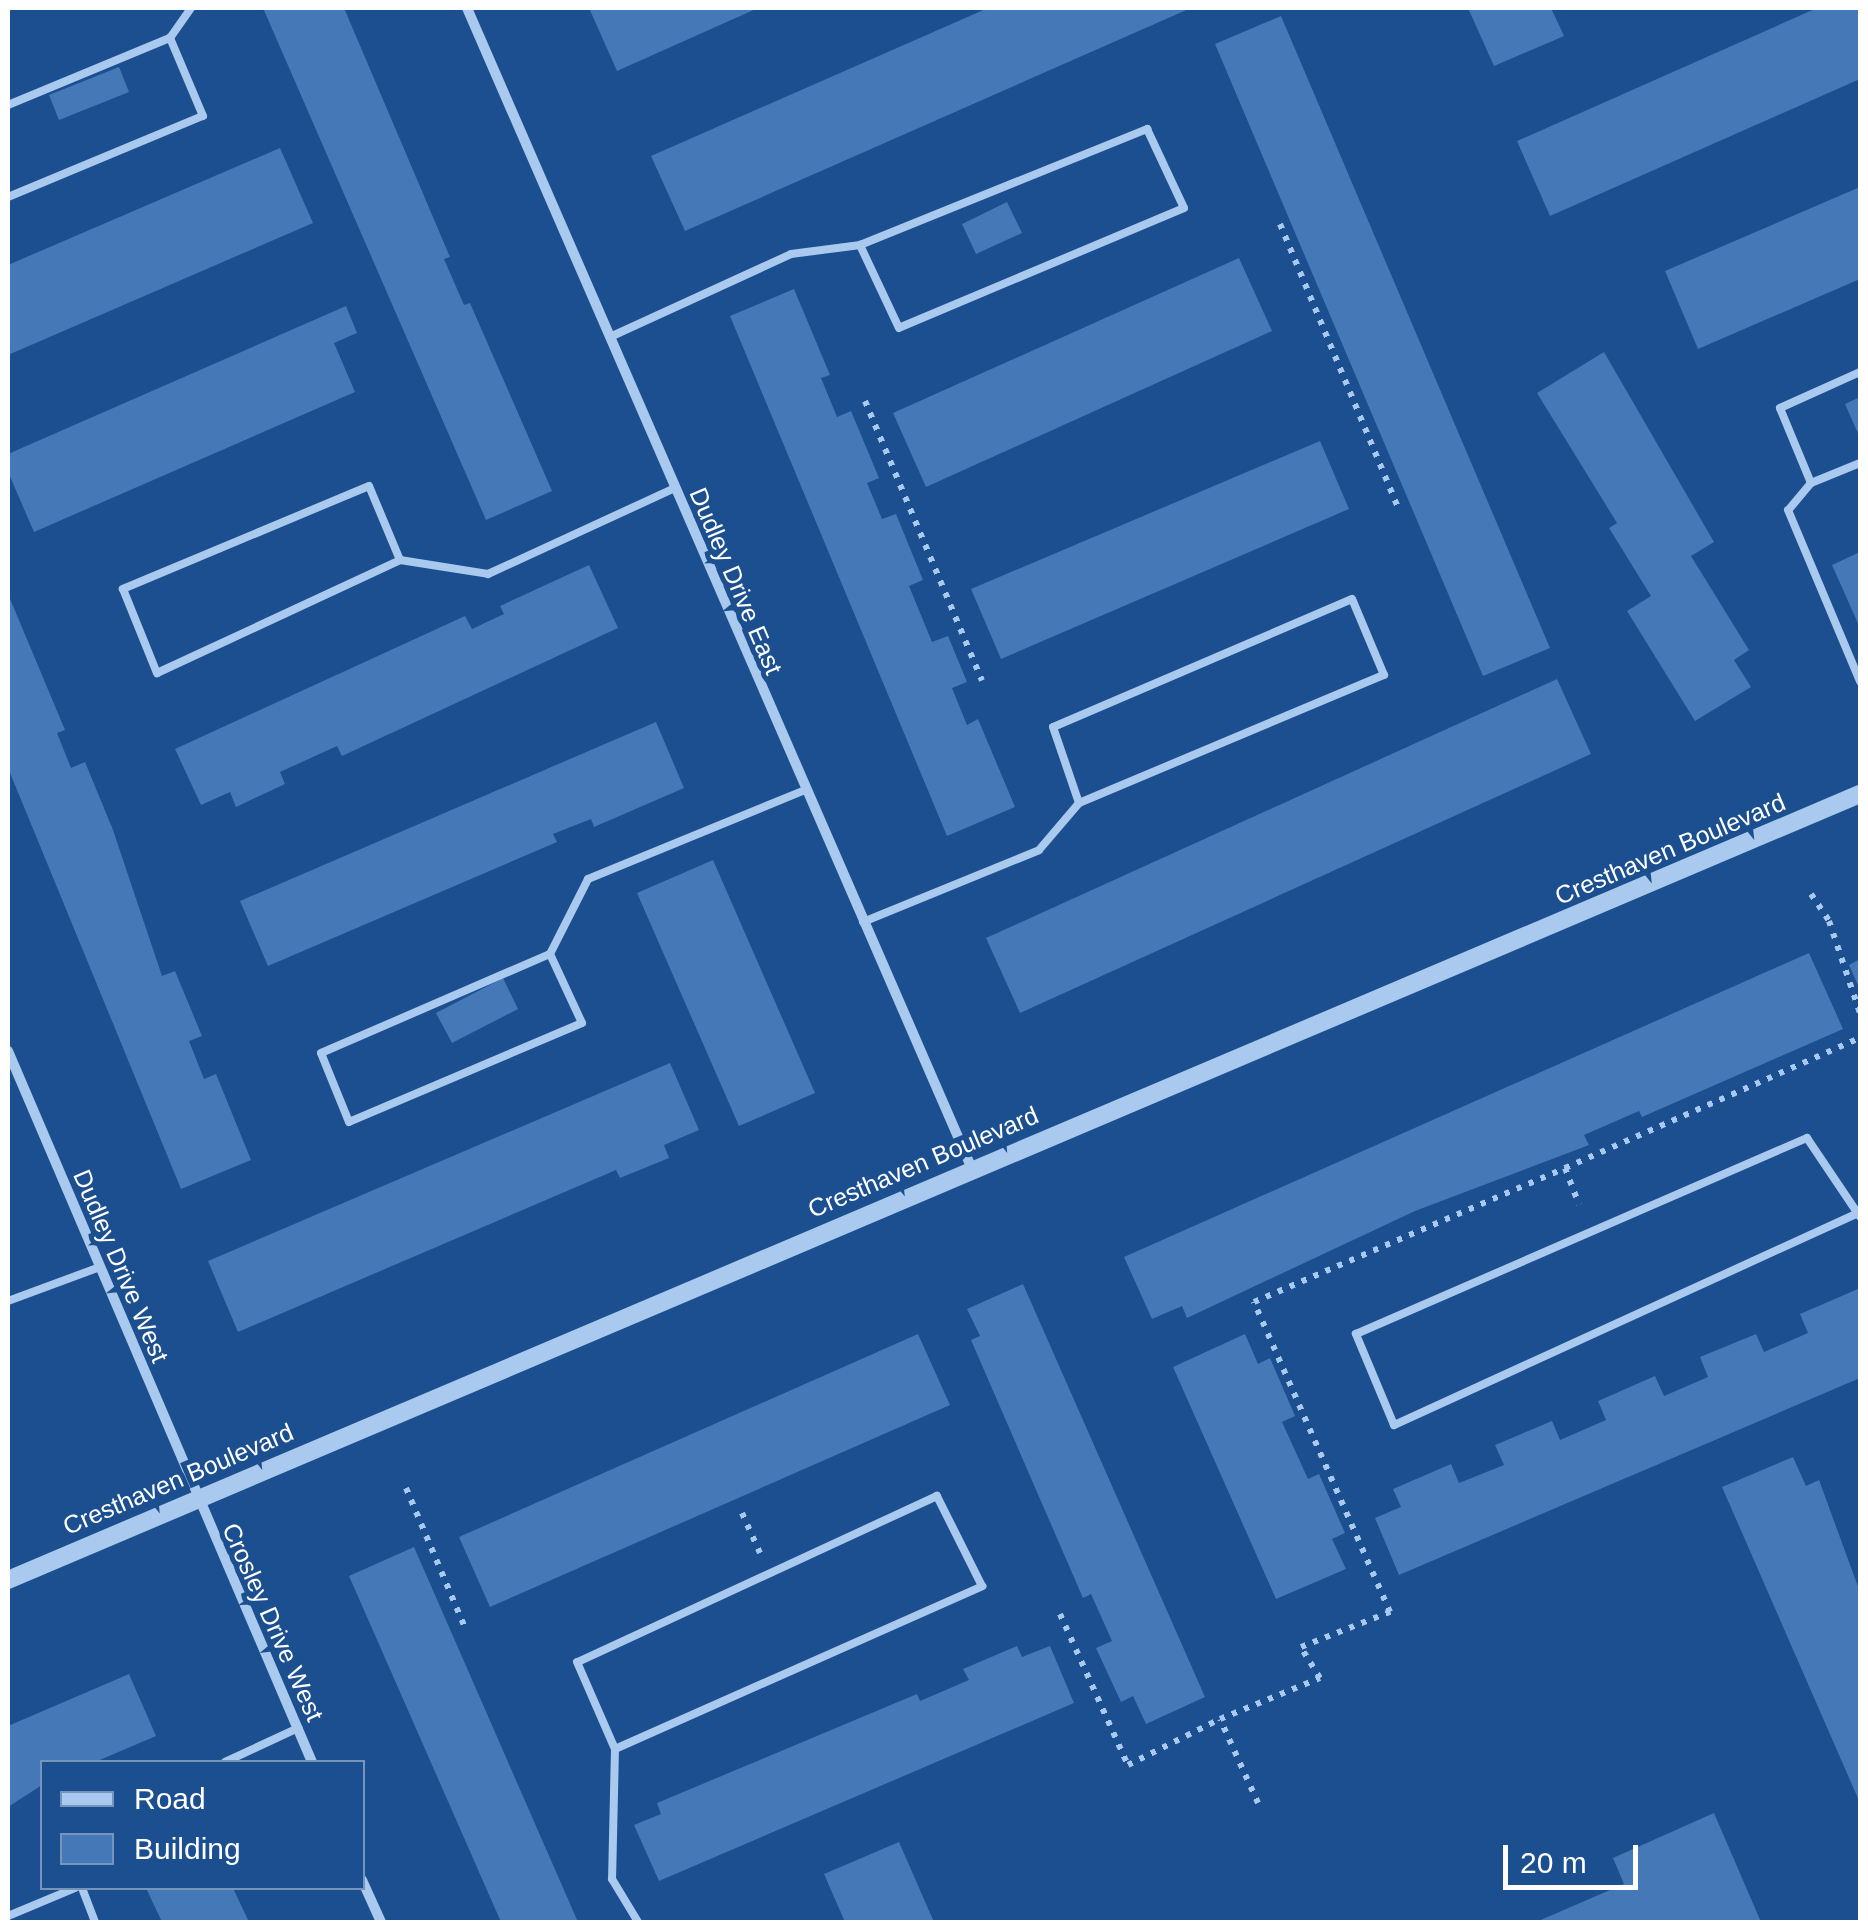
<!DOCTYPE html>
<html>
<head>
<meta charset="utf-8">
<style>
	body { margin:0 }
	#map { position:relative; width:1868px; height:1930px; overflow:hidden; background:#1b4f8f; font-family:Helvetica,sans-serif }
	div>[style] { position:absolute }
	.building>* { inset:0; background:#4478b7 }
	.path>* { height:6px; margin-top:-3px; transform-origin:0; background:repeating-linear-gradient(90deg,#a9c9ee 0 5px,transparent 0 13px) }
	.service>* { height:8px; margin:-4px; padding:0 4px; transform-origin:4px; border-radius:4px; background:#a9c9ee }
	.minor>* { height:10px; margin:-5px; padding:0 5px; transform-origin:5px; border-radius:5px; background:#a9c9ee }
	.tertiary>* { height:18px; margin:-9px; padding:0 9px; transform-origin:9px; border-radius:9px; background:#a9c9ee }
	span { translate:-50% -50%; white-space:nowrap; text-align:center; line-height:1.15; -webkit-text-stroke:10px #1b4f8f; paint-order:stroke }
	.street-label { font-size:25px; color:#fff }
	.frame { position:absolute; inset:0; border:10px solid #fff; pointer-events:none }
	.legend { position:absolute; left:40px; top:1760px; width:325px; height:130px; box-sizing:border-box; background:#1b4f8f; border:2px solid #7695bc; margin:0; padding:12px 18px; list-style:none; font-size:30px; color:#fff }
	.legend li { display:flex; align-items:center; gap:20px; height:50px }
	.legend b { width:50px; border:2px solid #7695bc }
	.scale { position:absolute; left:1503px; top:1845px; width:135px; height:45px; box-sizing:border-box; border:5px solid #fff; border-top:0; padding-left:12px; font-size:30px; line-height:35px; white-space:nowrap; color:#fff; -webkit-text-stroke:8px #1b4f8f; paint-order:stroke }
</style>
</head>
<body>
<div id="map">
	<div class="building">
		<div style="clip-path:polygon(263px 8px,344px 8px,450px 257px,444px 259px,464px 305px,470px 303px,552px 491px,486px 520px)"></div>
		<div style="clip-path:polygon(589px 8px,758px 8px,617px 71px)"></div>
		<div style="clip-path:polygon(988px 8px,1191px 8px,685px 231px,651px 156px)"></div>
		<div style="clip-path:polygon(1468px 8px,1551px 8px,1564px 36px,1494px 66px)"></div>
		<div style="clip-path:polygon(1817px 8px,1860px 8px,1860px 79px,1550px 216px,1517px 141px)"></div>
		<div style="clip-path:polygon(1281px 16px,1550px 648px,1483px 676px,1215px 44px)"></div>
		<div style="clip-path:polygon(119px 67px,129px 92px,59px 120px,49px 95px)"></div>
		<div style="clip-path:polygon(280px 148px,313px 223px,8px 355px,8px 265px)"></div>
		<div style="clip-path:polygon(1860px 187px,1860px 279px,1698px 349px,1665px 271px)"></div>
		<div style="clip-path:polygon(1007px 202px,1022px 233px,976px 254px,962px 224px)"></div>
		<div style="clip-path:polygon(1239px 258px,1272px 331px,926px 487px,893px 413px)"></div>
		<div style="clip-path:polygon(794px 289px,830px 375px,821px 378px,837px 417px,851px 411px,879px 478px,867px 483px,882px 519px,896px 514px,923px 580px,909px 586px,932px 642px,948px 636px,967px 682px,952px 688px,967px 725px,978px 719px,1015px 807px,947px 836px,730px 316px)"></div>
		<div style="clip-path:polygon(346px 306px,357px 333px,334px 343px,355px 392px,34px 532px,8px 472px,8px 454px)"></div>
		<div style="clip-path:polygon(1604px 352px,1714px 542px,1691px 556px,1749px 650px,1734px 660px,1751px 687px,1695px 721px,1627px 611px,1651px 596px,1609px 528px,1617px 523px,1537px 393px)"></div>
		<div style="clip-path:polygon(1860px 397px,1860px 438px,1845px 404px)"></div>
		<div style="clip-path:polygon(1320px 441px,1349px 509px,1001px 659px,971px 589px)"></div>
		<div style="clip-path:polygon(1860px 552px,1860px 628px,1832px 565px)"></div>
		<div style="clip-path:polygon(589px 565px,618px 628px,342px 756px,337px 746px,280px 772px,285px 784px,236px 807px,230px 792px,201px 805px,175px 749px,465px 616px,472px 629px,504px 614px,500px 606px)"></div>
		<div style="clip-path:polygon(8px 594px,65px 730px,57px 733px,71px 768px,85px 762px,113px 830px,162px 976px,175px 971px,202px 1036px,189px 1041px,204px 1079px,216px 1074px,251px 1160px,181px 1189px,8px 768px)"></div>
		<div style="clip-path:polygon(1557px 679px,1591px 754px,1020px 1013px,986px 938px)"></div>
		<div style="clip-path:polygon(656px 722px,684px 788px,594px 827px,591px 819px,553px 834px,557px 842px,268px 966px,240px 901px)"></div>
		<div style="clip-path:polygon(713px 860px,815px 1093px,739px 1126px,637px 893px)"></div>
		<div style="clip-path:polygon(1809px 953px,1843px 1029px,1642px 1117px,1639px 1111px,1584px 1135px,1589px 1145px,1415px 1211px,1187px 1318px,1182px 1306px,1152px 1319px,1124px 1257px)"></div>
		<div style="clip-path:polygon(1860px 959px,1860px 990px,1849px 965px)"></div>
		<div style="clip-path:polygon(503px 978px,518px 1009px,452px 1043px,436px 1013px)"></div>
		<div style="clip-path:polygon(670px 1063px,699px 1130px,664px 1145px,669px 1158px,620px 1178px,616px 1170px,238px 1332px,208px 1261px)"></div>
		<div style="clip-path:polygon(1023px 1284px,1205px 1697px,1146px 1724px,1133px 1696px,1121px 1702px,1096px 1648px,1112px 1641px,1091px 1594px,1083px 1598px,971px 1340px,980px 1336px,967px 1309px)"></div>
		<div style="clip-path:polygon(1858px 1289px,1860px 1378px,1399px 1575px,1375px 1518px,1401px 1507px,1393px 1489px,1451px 1464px,1459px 1483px,1504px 1465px,1495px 1445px,1552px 1421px,1560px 1440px,1606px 1420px,1598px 1401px,1655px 1376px,1664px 1396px,1708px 1377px,1700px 1357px,1756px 1334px,1764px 1352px,1808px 1333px,1800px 1314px)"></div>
		<div style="clip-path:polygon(918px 1334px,950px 1405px,490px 1607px,459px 1537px)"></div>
		<div style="clip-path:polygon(1245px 1334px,1258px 1364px,1270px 1358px,1295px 1416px,1282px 1422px,1308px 1479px,1319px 1474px,1345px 1533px,1332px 1539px,1346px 1569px,1276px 1599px,1173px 1367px)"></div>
		<div style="clip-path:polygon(1793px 1457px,1806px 1486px,1819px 1480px,1860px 1592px,1860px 1803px,1722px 1487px)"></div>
		<div style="clip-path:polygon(414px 1547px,578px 1922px,501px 1922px,349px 1576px)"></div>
		<div style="clip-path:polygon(1017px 1646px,1022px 1657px,1050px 1646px,1074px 1703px,659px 1881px,634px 1825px,661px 1814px,657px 1803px,917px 1694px,920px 1701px,969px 1680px,963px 1669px)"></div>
		<div style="clip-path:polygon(129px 1674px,156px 1736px,95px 1762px,42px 1762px,42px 1785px,8px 1807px,8px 1726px)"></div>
		<div style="clip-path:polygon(1714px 1813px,1761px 1922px,1536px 1922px,1624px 1884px,1613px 1858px)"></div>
		<div style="clip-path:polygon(899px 1842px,934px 1922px,845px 1922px,824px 1874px)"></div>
		<div style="clip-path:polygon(146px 1888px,233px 1888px,249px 1922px,162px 1922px)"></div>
	</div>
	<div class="path">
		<div style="left:1280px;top:224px;width:308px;rotate:67.4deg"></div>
		<div style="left:865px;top:401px;width:303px;rotate:67.3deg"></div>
		<div style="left:1811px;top:894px;width:32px;rotate:56deg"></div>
		<div style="left:1829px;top:921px;width:97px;rotate:71.4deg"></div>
		<div style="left:1565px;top:1168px;width:322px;rotate:-23.8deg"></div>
		<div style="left:406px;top:1488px;width:154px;rotate:67.1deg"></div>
		<div style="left:742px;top:1513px;width:44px;rotate:65.8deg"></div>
		<div style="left:1060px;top:1614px;width:166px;rotate:65.8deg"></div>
		<div style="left:1128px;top:1765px;width:103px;rotate:-26.6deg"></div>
		<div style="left:1258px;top:1803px;width:92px;rotate:-114.3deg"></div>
		<div style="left:1220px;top:1719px;width:108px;rotate:-22.3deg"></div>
		<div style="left:1320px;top:1678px;width:36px;rotate:-122deg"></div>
		<div style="left:1301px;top:1647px;width:96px;rotate:-21.5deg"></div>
		<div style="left:1390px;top:1612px;width:339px;rotate:-113.7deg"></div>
		<div style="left:1254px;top:1302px;width:339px;rotate:-23.3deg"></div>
		<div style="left:1565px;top:1168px;width:39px;rotate:69deg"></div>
	</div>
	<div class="service">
		<div style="left:8px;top:105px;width:175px;rotate:-22.5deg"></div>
		<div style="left:170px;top:38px;width:37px;rotate:-55deg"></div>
		<div style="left:8px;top:197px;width:211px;rotate:-22.6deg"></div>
		<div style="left:203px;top:116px;width:85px;rotate:-112.9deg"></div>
		<div style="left:610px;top:337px;width:199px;rotate:-24.6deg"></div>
		<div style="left:791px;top:254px;width:70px;rotate:-7.4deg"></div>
		<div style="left:860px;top:245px;width:310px;rotate:-22deg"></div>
		<div style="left:1147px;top:129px;width:87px;rotate:64.9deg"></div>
		<div style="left:1184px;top:208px;width:309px;rotate:157.2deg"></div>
		<div style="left:899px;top:328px;width:92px;rotate:-115.2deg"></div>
		<div style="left:1860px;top:463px;width:53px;rotate:157.8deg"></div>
		<div style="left:1811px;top:483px;width:35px;rotate:130deg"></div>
		<div style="left:1788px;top:510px;width:186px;rotate:67.2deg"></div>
		<div style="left:1811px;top:483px;width:81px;rotate:-112.5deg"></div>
		<div style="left:1780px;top:408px;width:88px;rotate:-24.2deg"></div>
		<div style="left:400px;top:560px;width:80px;rotate:-112.7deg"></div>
		<div style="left:369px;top:486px;width:267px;rotate:157.3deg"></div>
		<div style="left:123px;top:589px;width:91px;rotate:68deg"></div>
		<div style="left:157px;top:673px;width:268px;rotate:-24.9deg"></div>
		<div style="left:400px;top:560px;width:89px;rotate:9deg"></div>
		<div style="left:488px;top:574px;width:206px;rotate:-24.7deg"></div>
		<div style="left:863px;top:922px;width:190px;rotate:-22.2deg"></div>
		<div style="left:1039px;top:850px;width:62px;rotate:-49.6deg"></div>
		<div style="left:1079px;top:803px;width:331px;rotate:-22.8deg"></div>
		<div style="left:1384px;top:675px;width:82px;rotate:-112.8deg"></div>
		<div style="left:1352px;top:599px;width:325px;rotate:156.8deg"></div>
		<div style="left:1053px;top:727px;width:80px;rotate:71.1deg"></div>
		<div style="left:550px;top:954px;width:76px;rotate:65.1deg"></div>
		<div style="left:582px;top:1023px;width:253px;rotate:157deg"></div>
		<div style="left:349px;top:1122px;width:74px;rotate:-112.1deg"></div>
		<div style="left:321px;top:1053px;width:249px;rotate:-23.4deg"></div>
		<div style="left:550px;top:954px;width:84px;rotate:-63.1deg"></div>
		<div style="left:588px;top:879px;width:235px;rotate:-22.3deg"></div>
		<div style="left:1856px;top:1214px;width:508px;rotate:155.45deg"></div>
		<div style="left:1394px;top:1425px;width:99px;rotate:-112.7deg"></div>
		<div style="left:1356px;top:1334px;width:492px;rotate:-23.5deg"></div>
		<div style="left:1807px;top:1138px;width:95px;rotate:56.1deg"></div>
		<div style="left:8px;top:1301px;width:98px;rotate:-20.3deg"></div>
		<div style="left:615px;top:1749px;width:402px;rotate:-23.9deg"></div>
		<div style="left:982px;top:1586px;width:101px;rotate:-116.6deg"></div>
		<div style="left:937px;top:1496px;width:396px;rotate:155.2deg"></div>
		<div style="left:577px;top:1662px;width:95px;rotate:66.4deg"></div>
		<div style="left:615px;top:1749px;width:130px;rotate:91.3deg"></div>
		<div style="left:612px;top:1879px;width:50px;rotate:58.8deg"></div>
		<div style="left:225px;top:1762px;width:81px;rotate:-25deg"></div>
		<div style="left:82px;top:1888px;width:36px;rotate:69deg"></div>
		<div style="left:8px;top:1916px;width:73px;rotate:-22.7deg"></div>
	</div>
	<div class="minor">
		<div style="left:467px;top:8px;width:1266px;rotate:66.49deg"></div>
		<div style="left:8px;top:1051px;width:773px;rotate:66.85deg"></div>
		<div style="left:362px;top:1880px;width:46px;rotate:65.7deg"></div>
	</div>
	<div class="tertiary">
		<div style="left:8px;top:1580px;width:2012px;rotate:-23deg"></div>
	</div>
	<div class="street-label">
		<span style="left:736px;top:581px;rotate:67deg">Dudley Drive East</span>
		<span style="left:1670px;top:849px;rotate:-23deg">Cresthaven Boulevard</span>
		<span style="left:923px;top:1162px;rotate:-23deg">Cresthaven Boulevard</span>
		<span style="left:121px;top:1266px;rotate:67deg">Dudley Drive West</span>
		<span style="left:178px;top:1479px;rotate:-23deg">Cresthaven Boulevard</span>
		<span style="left:273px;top:1622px;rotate:66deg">Crosley Drive West</span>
	</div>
	<div class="frame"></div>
	<ul class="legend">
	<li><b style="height:12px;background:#a9c9ee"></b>Road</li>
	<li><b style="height:28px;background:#4478b7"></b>Building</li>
	</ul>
	<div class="scale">20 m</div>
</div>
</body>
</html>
